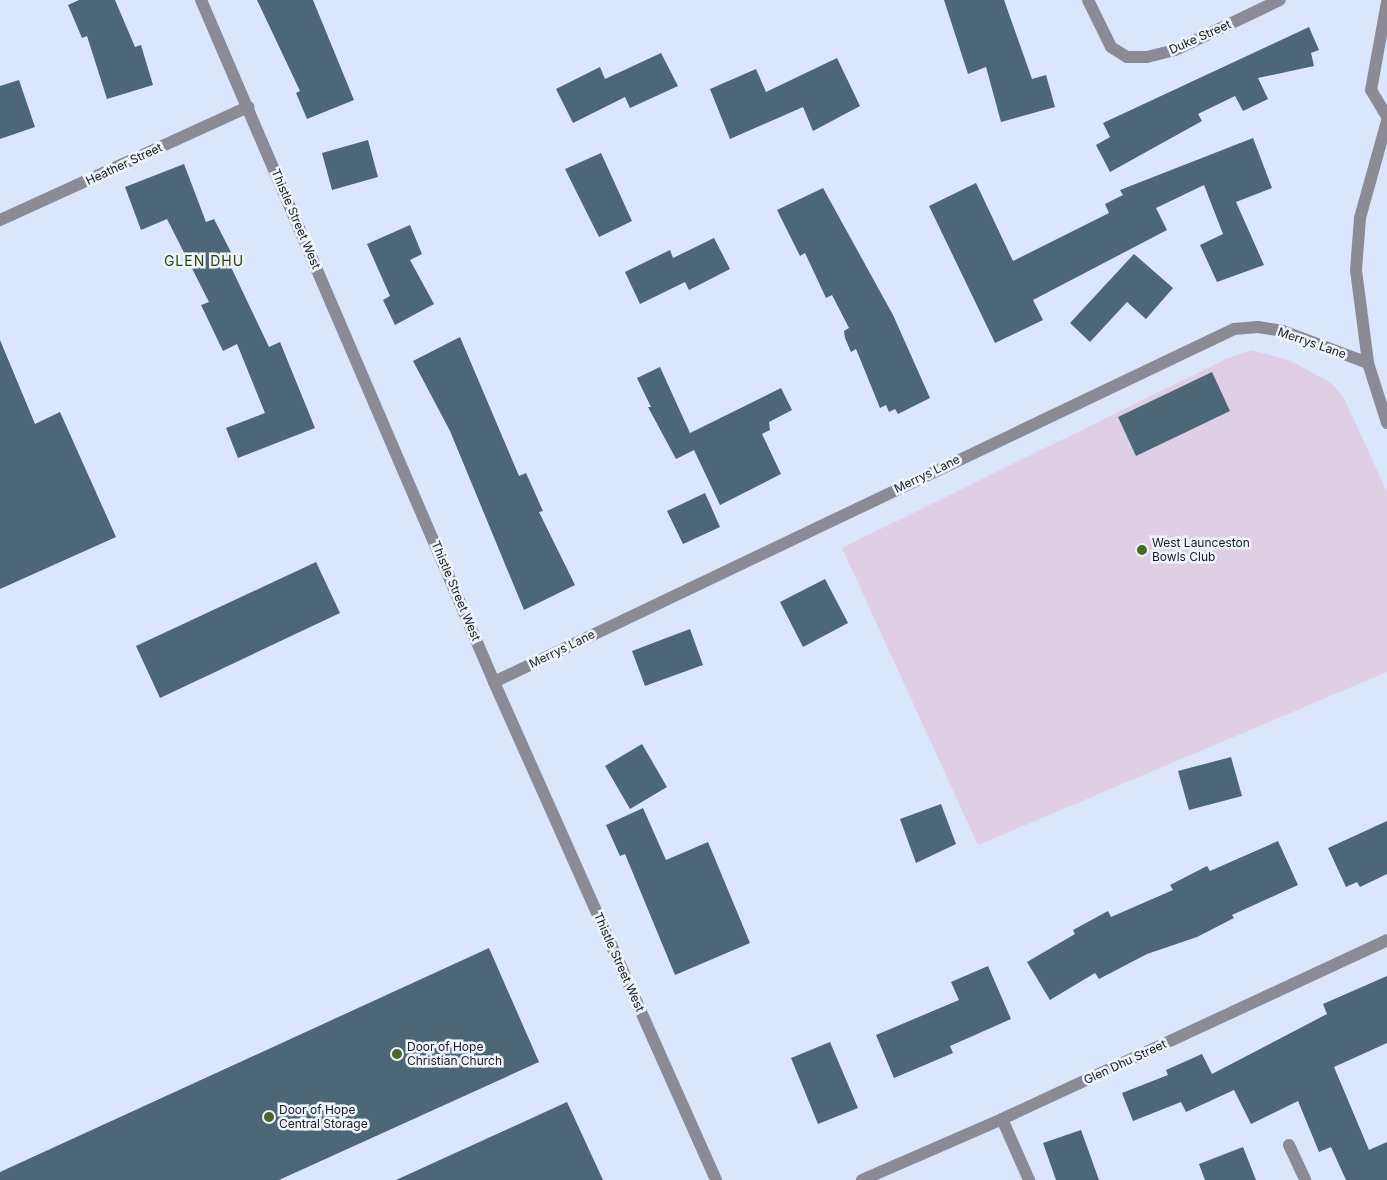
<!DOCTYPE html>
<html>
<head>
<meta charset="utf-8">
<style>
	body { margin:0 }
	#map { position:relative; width:1387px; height:1180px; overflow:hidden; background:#dbe6fc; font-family:Inter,sans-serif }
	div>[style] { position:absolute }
	.green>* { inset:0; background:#dfcfe5 }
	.building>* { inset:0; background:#4b6778 }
	.minor>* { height:12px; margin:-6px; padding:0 6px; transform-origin:6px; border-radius:6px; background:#8c8b95 }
	.tertiary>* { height:12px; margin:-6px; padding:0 6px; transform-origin:6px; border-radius:6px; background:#8c8b95 }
	.dots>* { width:14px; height:14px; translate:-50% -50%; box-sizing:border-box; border:2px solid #eff3fc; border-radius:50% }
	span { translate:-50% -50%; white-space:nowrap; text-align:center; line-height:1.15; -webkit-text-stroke:5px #eff3fc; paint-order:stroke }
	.street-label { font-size:12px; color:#171b22 }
	.poi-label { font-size:12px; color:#171b22 }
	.left { translate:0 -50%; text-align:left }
	.neighbourhood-label { font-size:14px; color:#294600; letter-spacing:1px }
</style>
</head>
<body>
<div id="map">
	<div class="green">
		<div style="clip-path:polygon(1252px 350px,1291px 361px,1331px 383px,1343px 396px,1387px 492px,1387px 672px,978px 845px,842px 548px,1228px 358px)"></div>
	</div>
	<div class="building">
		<div style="clip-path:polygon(79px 0,115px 0,135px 47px,141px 45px,153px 85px,107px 99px,87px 36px,82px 38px,68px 5px)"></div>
		<div style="clip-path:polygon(257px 0,313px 0,354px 100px,307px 119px,296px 93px,300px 91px)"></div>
		<div style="clip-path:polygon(944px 0,1004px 0,1032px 79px,1046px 75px,1055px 107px,1001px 122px,986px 67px,968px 74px)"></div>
		<div style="clip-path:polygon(1309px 27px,1319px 50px,1311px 53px,1314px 66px,1258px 78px,1268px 99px,1243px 111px,1235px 96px,1198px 114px,1202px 121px,1110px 172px,1096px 145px,1110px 137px,1103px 123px)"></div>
		<div style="clip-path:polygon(661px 53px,678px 86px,630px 108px,625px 97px,573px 123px,556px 89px,600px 67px,605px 79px)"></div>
		<div style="clip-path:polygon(837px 58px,860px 106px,813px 131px,803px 107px,730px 139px,710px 89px,756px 69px,766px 92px)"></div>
		<div style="clip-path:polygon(19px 80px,35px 127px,0 139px,0 86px)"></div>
		<div style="clip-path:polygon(1253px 138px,1272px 188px,1236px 202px,1264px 265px,1217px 282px,1200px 245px,1223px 234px,1204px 185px,1156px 208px,1167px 230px,1033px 300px,1043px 320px,995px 343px,929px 206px,976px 183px,1013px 261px,1109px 213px,1105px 204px,1123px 195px,1120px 190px)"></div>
		<div style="clip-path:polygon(368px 140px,378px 177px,332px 190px,322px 153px)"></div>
		<div style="clip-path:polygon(601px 153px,632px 221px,599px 237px,565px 169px)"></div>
		<div style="clip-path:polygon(184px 164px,206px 222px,214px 219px,236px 262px,230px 265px,269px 347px,280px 342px,315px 428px,238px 458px,226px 428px,265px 413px,237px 344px,223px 351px,201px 305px,209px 302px,167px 219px,141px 230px,125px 187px)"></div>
		<div style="clip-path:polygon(823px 188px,893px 315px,930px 398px,898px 414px,895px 409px,889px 412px,886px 405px,880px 408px,856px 349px,851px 352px,845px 338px,844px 331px,849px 328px,832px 295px,826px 298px,805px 253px,800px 256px,777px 210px)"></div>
		<div style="clip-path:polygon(410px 225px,422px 254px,410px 260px,434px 304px,395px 325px,383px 300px,390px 296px,367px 244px)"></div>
		<div style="clip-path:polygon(714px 238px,730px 269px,689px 290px,685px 282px,640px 304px,625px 272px,670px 250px,673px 258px)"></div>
		<div style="clip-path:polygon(1134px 254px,1173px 288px,1146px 319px,1127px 302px,1090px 342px,1070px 323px)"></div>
		<div style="clip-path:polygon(460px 337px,519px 476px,526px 473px,543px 511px,539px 512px,575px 585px,524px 610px,450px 431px,413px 361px)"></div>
		<div style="clip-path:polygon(0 340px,35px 424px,60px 412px,116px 537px,0 589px)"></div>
		<div style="clip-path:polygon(660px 367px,690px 433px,781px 388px,792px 410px,769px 422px,770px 430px,762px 434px,781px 474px,720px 505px,694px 450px,676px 459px,648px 407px,651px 407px,637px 378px)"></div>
		<div style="clip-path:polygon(1212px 372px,1230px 411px,1136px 456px,1118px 417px)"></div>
		<div style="clip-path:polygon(705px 493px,720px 527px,683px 544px,667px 511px)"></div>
		<div style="clip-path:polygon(316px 562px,340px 613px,160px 698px,136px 646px)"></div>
		<div style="clip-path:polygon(825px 579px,848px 623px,803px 647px,780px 602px)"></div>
		<div style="clip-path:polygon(690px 629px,703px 665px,645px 686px,632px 651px)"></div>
		<div style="clip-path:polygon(642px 744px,667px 787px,630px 809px,605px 766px)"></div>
		<div style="clip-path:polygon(1231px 757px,1242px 796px,1189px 810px,1178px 771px)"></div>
		<div style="clip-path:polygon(941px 804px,956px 844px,916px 863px,900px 819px)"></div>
		<div style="clip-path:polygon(643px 808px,666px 860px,708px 842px,750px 943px,675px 975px,625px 854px,620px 856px,606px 825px)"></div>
		<div style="clip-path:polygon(1387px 821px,1387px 874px,1360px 887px,1357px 882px,1346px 887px,1328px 848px)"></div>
		<div style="clip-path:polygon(1278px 841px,1298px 885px,1232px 915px,1234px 918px,1197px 937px,1147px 954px,1099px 979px,1095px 973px,1050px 1000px,1027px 962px,1075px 934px,1073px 930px,1108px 911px,1111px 917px,1173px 890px,1170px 885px,1207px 866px,1210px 871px)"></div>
		<div style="clip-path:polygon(489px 948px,539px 1062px,279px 1180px,0 1180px,0 1172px)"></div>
		<div style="clip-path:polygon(988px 966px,1011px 1019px,950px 1046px,953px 1053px,894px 1078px,876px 1035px,959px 1000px,951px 982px)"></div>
		<div style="clip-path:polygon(1387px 976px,1387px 1043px,1334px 1067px,1369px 1150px,1387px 1142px,1387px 1180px,1346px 1180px,1331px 1147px,1319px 1152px,1298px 1101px,1251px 1124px,1234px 1090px,1186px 1112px,1181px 1102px,1133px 1121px,1122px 1093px,1168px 1075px,1166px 1070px,1202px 1054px,1212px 1074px,1327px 1014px,1323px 1004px)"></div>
		<div style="clip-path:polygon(830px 1042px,858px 1108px,818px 1124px,791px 1058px)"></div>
		<div style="clip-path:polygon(567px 1102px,603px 1180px,396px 1180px)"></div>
		<div style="clip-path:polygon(1081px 1130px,1099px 1180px,1056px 1180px,1043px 1143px)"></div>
		<div style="clip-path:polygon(1243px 1147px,1256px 1180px,1205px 1180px,1199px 1164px)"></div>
	</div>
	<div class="minor">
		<div style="left:201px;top:0;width:742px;rotate:66.75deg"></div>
		<div style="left:494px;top:682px;width:545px;rotate:65.97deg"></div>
		<div style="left:1088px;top:0;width:52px;rotate:63.9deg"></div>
		<div style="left:1111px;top:47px;width:19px;rotate:32deg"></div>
		<div style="left:1127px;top:57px;width:20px"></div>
		<div style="left:1147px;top:57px;width:29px;rotate:-14deg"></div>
		<div style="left:1175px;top:50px;width:116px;rotate:-25.5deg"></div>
		<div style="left:1387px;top:2px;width:89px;rotate:100.3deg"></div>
		<div style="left:1371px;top:90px;width:31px;rotate:59deg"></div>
		<div style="left:1387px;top:121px;width:101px;rotate:105.6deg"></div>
		<div style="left:1360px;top:218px;width:52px;rotate:94.4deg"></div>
		<div style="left:1356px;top:270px;width:94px;rotate:82.6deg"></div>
		<div style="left:1368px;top:363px;width:63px;rotate:72.4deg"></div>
		<div style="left:0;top:220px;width:273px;rotate:-24.5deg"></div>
		<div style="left:494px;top:682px;width:820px;rotate:-25.5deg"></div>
		<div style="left:1234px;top:329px;width:24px;rotate:-5deg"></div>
		<div style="left:1258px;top:327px;width:25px;rotate:9deg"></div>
		<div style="left:1283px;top:331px;width:91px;rotate:20.6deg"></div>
		<div style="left:1002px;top:1119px;width:67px;rotate:66.1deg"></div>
		<div style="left:1289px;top:1145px;width:38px;rotate:65deg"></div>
	</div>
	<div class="tertiary">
		<div style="left:862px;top:1180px;width:153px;rotate:-23.5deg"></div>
		<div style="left:1002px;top:1119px;width:425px;rotate:-24.9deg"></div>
	</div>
	<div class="dots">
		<div style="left:1142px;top:550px;background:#486a22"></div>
		<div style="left:397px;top:1054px;background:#486a22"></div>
		<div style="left:269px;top:1117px;background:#486a22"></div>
	</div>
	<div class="street-label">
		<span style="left:1200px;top:37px;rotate:-24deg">Duke Street</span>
		<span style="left:124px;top:164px;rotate:-25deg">Heather Street</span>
		<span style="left:296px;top:219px;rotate:67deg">Thistle Street West</span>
		<span style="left:1312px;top:343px;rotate:19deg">Merrys Lane</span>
		<span style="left:927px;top:474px;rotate:-26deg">Merrys Lane</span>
		<span style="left:456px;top:591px;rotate:67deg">Thistle Street West</span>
		<span style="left:562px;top:649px;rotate:-26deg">Merrys Lane</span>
		<span style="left:619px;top:962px;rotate:66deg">Thistle Street West</span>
		<span style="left:1125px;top:1062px;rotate:-25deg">Glen Dhu Street</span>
	</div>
	<div class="poi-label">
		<span class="left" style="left:1152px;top:550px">West Launceston<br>Bowls Club</span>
		<span class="left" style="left:407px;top:1054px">Door of Hope<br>Christian Church</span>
		<span class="left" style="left:279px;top:1117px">Door of Hope<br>Central Storage</span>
	</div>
	<div class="neighbourhood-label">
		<span style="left:204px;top:261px">GLEN DHU</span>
	</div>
</div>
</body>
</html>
